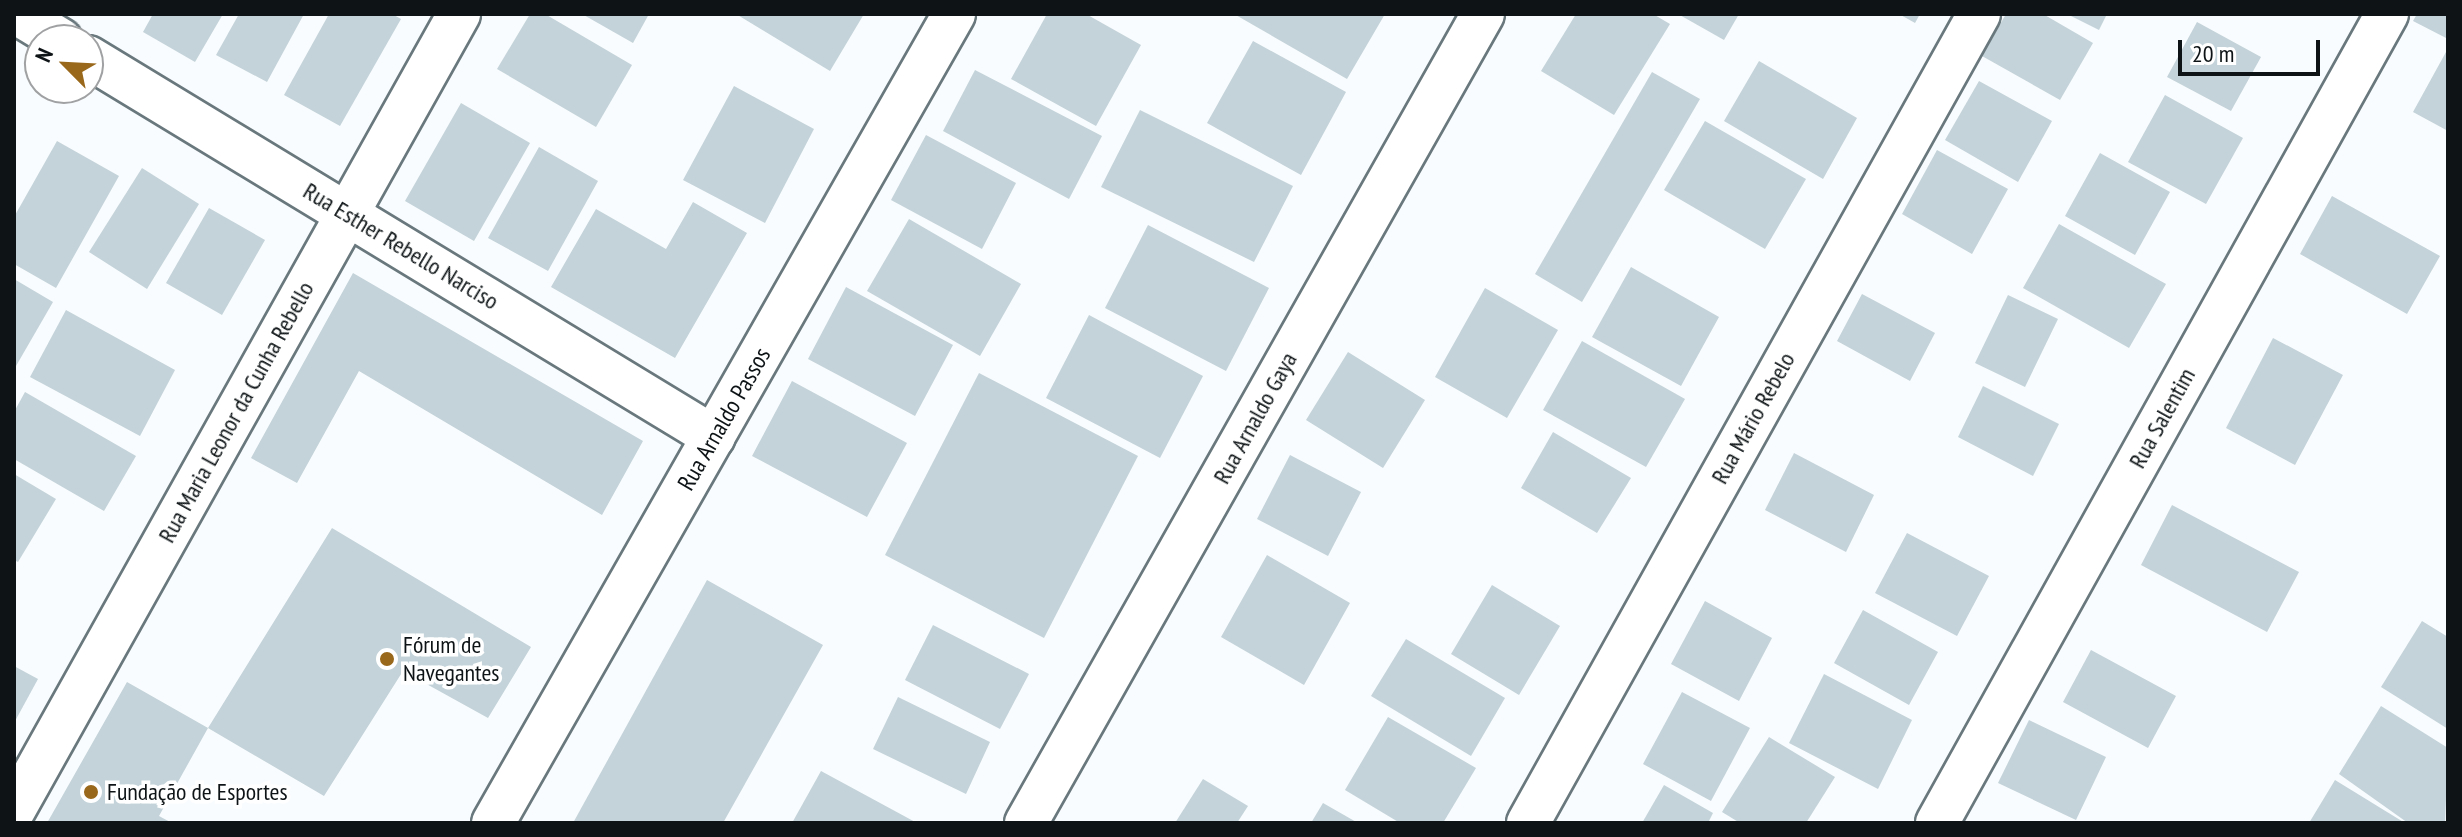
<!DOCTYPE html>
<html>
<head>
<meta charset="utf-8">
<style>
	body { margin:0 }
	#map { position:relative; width:2462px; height:837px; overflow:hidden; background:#f9fcfe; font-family:"PT Sans Narrow",sans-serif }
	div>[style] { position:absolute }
	.building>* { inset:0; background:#c3d3d9 }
	.roads { filter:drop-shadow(2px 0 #69787d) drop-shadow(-2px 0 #69787d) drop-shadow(0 2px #69787d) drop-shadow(0 -2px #69787d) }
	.street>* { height:42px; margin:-21px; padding:0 21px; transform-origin:21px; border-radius:21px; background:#fff }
	.dots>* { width:22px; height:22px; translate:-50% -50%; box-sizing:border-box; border:4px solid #fff; border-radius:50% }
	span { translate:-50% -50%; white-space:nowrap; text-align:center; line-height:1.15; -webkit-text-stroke:7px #fff; paint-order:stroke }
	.street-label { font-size:24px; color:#0e1416 }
	.poi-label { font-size:24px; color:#0e1416 }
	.left { translate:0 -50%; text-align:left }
	.frame { position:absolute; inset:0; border:16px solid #0e1416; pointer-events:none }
	.north { position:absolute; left:24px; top:24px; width:80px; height:80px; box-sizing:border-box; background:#fff; border:2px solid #9fa1a2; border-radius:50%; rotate:294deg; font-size:22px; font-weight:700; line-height:32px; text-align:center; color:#0e1416 }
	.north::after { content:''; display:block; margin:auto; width:28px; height:36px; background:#99681a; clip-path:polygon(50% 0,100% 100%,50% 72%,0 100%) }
	.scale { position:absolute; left:2178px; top:40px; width:142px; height:36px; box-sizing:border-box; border:4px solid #0e1416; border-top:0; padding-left:10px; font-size:24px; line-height:28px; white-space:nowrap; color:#0e1416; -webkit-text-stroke:6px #fff; paint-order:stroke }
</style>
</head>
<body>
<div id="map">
	<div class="building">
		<div style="clip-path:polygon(153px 14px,223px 14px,195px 62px,143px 32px)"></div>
		<div style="clip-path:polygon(239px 14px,304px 14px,267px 82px,216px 55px)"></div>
		<div style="clip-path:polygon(329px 14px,392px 14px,401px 19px,340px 126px,284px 95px)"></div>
		<div style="clip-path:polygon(530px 14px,545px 14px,632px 65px,596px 127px,497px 69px)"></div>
		<div style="clip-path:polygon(582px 14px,649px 14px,633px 43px)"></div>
		<div style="clip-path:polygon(736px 14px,864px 14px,830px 71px)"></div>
		<div style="clip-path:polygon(1047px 14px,1086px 14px,1141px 45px,1096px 126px,1011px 79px)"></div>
		<div style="clip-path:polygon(1234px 14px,1385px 14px,1347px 79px)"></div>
		<div style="clip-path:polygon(1576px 14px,1653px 14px,1670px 24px,1614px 115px,1541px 71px)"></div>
		<div style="clip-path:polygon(1678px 14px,1739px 14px,1724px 40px)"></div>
		<div style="clip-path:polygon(1899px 14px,1920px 14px,1915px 23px)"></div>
		<div style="clip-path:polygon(2006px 14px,2043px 14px,2093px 43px,2060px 100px,1982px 56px)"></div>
		<div style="clip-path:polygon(2067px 14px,2107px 14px,2099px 30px)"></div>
		<div style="clip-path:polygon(2417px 14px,2448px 14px,2448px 39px,2413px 21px)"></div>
		<div style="clip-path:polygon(2197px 22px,2261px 57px,2231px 111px,2167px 77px)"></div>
		<div style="clip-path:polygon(1253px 41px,1346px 92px,1301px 175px,1207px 123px)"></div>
		<div style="clip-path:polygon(2446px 52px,2448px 53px,2448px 131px,2413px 112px)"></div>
		<div style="clip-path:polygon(1759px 61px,1857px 118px,1823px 179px,1724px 121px)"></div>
		<div style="clip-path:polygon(975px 70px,1102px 136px,1069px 199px,943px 131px)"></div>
		<div style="clip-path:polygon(1652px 72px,1700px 99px,1582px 302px,1535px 274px)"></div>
		<div style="clip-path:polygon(1979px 81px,2052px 121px,2018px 182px,1945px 140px)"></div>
		<div style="clip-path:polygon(734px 86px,814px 129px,765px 223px,683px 180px)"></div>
		<div style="clip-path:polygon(2165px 95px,2243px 138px,2206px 204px,2128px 162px)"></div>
		<div style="clip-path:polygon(461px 103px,530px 143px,474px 241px,405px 201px)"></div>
		<div style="clip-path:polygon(1140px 110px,1293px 186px,1254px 262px,1101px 187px)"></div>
		<div style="clip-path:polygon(1705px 121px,1806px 179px,1765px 249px,1664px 190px)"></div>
		<div style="clip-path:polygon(926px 135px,1016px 183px,982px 249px,891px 200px)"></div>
		<div style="clip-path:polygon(57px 141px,119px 176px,56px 288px,14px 264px,14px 217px)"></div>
		<div style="clip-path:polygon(539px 147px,598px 181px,548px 271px,488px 238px)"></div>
		<div style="clip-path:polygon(1937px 150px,2008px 189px,1972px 254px,1902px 214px)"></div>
		<div style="clip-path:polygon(2100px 153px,2170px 192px,2135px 255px,2065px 216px)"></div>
		<div style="clip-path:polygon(142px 168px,199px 204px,147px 289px,89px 252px)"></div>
		<div style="clip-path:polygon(2332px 196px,2440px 256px,2407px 314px,2300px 254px)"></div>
		<div style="clip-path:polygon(693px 202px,747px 233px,675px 358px,551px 287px,596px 209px,666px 249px)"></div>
		<div style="clip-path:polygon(209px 208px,265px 240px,222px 315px,166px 283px)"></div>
		<div style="clip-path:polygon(909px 219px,1021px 284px,980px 356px,867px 291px)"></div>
		<div style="clip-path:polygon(2059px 224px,2166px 284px,2129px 348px,2023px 288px)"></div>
		<div style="clip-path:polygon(1148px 225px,1269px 288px,1226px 371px,1105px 308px)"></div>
		<div style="clip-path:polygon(1631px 267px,1719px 317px,1681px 386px,1592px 337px)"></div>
		<div style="clip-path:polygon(353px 273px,643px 441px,602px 515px,359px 371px,297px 483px,251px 458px)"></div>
		<div style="clip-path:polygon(14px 279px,53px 302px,16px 366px,14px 365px)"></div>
		<div style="clip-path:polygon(846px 287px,953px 345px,915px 416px,808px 359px)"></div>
		<div style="clip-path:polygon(1485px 288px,1558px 330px,1507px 418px,1435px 377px)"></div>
		<div style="clip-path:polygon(1862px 294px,1935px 333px,1910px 381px,1837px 341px)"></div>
		<div style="clip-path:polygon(2008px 295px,2058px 319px,2025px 387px,1975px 363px)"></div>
		<div style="clip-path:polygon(66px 310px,175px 370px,140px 436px,30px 377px)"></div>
		<div style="clip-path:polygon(1089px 315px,1203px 376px,1160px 458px,1046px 398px)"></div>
		<div style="clip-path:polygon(2273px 338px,2343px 375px,2295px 465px,2226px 428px)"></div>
		<div style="clip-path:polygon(1582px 341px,1685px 399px,1646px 467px,1543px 410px)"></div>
		<div style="clip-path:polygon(1348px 352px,1425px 400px,1383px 468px,1306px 420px)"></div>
		<div style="clip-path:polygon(979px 373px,1138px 456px,1044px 638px,885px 555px)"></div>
		<div style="clip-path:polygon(792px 381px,907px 443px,867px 517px,752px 456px)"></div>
		<div style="clip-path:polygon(1983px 386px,2059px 424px,2033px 476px,1958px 437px)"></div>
		<div style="clip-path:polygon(25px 392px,136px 456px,104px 511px,14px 459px,14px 412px)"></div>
		<div style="clip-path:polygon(1553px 432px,1631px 478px,1597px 533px,1521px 488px)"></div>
		<div style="clip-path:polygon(1794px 453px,1874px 495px,1846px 552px,1765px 510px)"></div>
		<div style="clip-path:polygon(1290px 455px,1361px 492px,1328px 556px,1257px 519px)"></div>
		<div style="clip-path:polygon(14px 474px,56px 499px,18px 562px,14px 560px)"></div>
		<div style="clip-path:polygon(2172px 505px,2299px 572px,2267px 632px,2141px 565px)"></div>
		<div style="clip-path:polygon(332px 528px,531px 647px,488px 718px,403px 671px,324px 796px,208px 728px,159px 816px,172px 823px,47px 823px,127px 682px,208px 728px)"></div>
		<div style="clip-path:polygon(1907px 533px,1989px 576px,1957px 636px,1875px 593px)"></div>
		<div style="clip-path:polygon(1267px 555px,1350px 603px,1304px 685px,1221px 637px)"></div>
		<div style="clip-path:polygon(707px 580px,823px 645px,723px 823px,573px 823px)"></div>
		<div style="clip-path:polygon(1492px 585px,1560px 626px,1519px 695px,1451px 654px)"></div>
		<div style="clip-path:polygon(1705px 601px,1772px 638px,1739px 701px,1671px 664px)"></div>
		<div style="clip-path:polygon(1863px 610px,1938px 652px,1909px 705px,1834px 663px)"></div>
		<div style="clip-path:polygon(2422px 621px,2448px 637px,2448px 729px,2381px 687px)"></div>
		<div style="clip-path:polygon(933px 625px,1029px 674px,1000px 729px,905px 680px)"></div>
		<div style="clip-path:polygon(1406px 639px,1505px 698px,1471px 756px,1371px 696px)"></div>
		<div style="clip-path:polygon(2091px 650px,2176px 696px,2148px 748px,2063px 702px)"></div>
		<div style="clip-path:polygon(14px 666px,38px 679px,14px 723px)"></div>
		<div style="clip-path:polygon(1824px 674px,1912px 720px,1878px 789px,1789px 743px)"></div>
		<div style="clip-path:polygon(1682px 692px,1750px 728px,1711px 801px,1643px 764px)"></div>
		<div style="clip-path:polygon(898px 697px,990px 742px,966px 794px,873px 749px)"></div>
		<div style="clip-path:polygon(2381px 706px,2448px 748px,2445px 823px,2408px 823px,2339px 774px)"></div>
		<div style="clip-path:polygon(1388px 717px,1476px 768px,1443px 823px,1400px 823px,1345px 790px)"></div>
		<div style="clip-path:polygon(2029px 720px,2106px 757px,2076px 820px,1998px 783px)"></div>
		<div style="clip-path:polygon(1769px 737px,1835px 777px,1806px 823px,1740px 823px,1722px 812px)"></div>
		<div style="clip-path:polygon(821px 771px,917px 823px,792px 823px)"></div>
		<div style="clip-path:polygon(1203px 779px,1248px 806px,1237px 823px,1175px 823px)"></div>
		<div style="clip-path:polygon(2335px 780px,2405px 823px,2309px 823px)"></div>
		<div style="clip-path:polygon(1664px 785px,1713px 813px,1708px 823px,1642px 823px)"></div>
		<div style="clip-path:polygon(1323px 803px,1358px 823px,1311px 823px)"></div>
	</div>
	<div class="roads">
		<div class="street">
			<div style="left:18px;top:14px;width:50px;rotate:31.2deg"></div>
			<div style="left:88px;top:57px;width:732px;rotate:31.26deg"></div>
			<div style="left:14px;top:810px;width:912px;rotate:-60.79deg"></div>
			<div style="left:493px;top:823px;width:931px;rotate:-60.32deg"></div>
			<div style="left:1026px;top:823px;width:929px;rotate:-60.54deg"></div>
			<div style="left:1528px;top:823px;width:926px;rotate:-60.86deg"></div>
			<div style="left:1937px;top:823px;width:926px;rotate:-60.92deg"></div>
		</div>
	</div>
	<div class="dots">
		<div style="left:387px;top:659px;background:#99681a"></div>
		<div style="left:91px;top:792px;background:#99681a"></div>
	</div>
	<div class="street-label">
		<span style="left:401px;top:246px;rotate:31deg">Rua Esther Rebello Narciso</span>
		<span style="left:236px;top:412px;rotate:-61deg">Rua Maria Leonor da Cunha Rebello</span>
		<span style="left:1255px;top:418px;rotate:-61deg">Rua Arnaldo Gaya</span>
		<span style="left:1753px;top:418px;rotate:-61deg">Rua Mário Rebelo</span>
		<span style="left:2162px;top:418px;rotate:-61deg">Rua Salentim</span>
		<span style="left:724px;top:419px;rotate:-60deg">Rua Arnaldo Passos</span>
	</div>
	<div class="poi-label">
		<span class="left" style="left:403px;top:659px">Fórum de<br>Navegantes</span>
		<span class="left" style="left:107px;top:792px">Fundação de Esportes</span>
	</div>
	<div class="frame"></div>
	<div class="north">N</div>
	<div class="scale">20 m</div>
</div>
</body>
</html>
